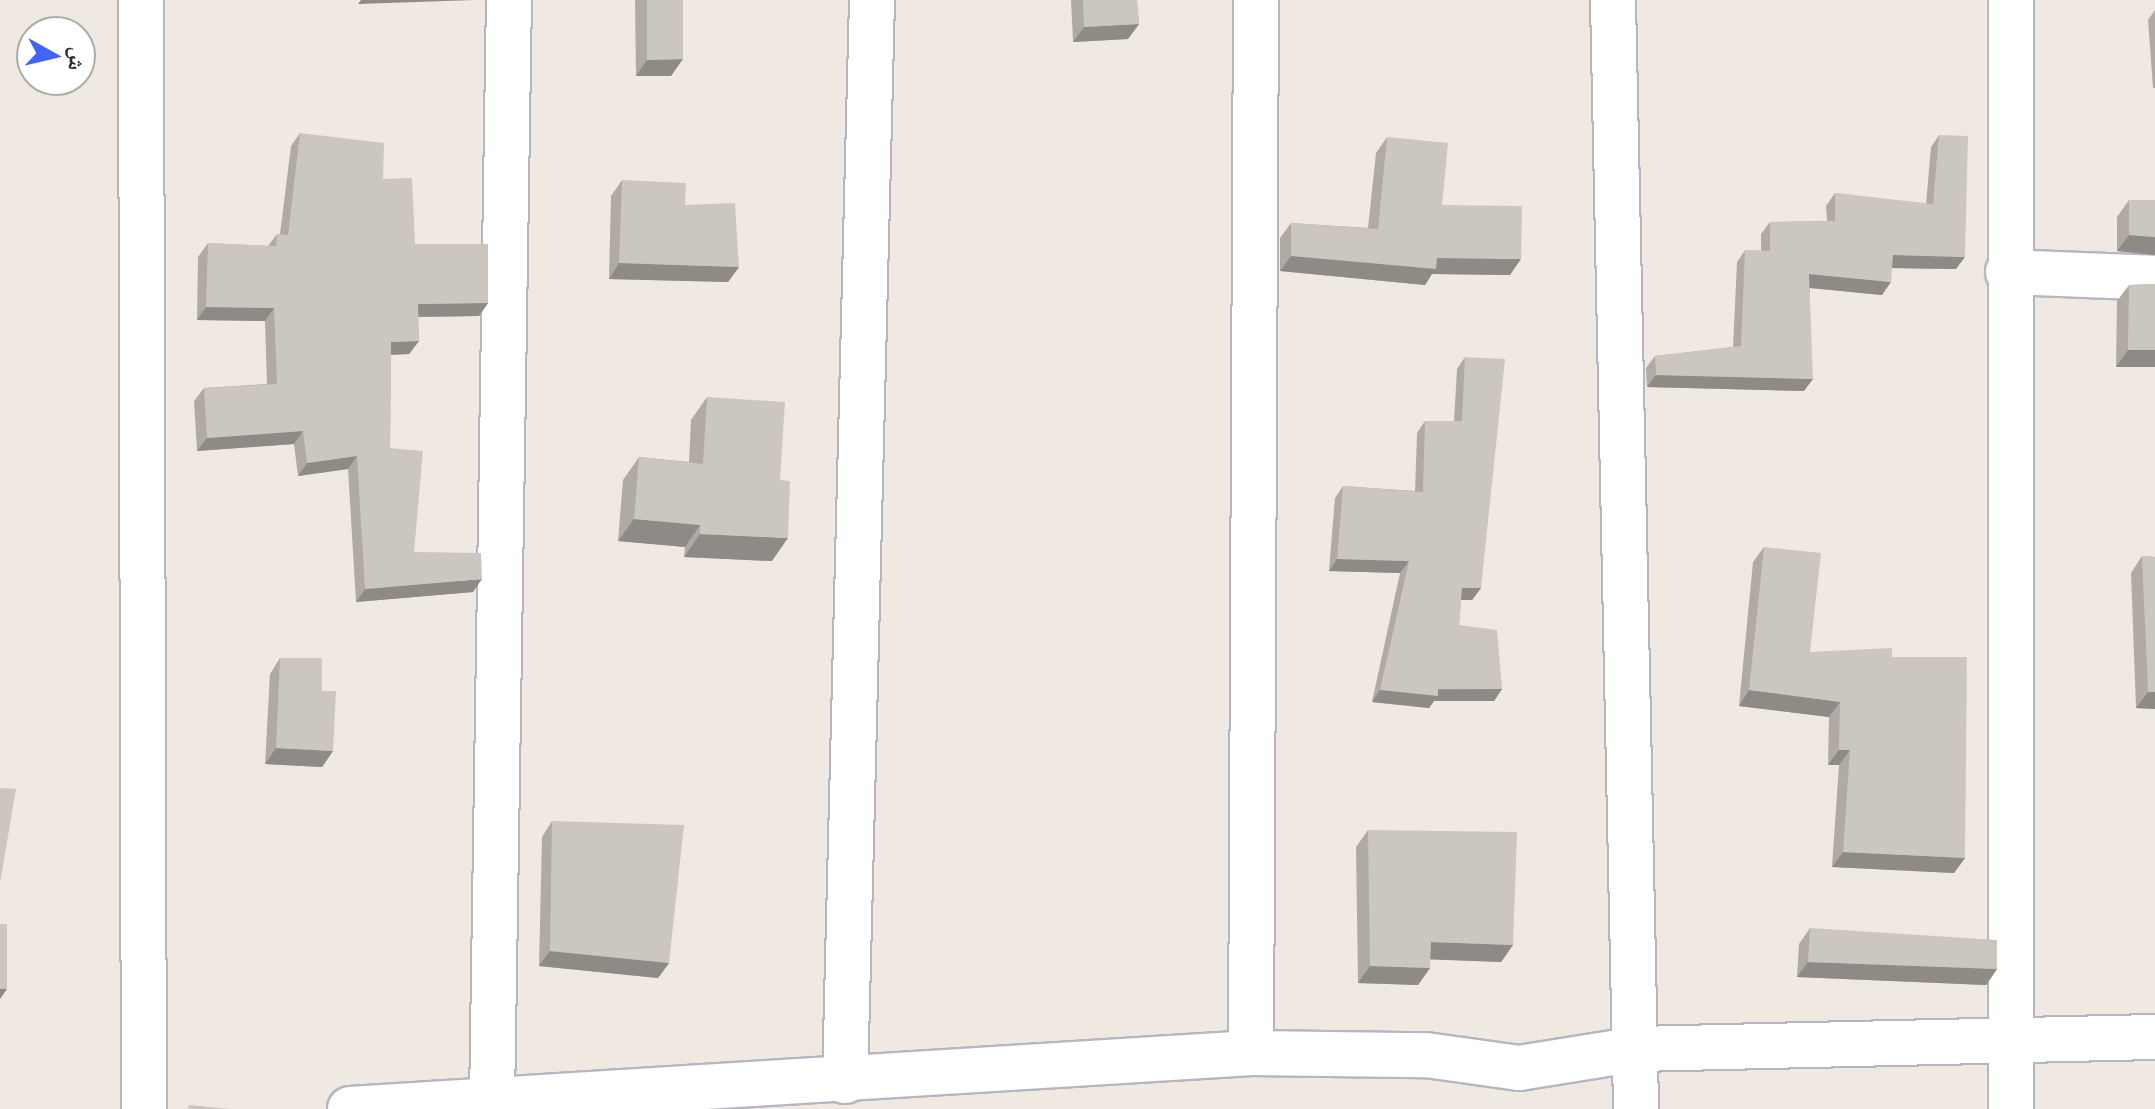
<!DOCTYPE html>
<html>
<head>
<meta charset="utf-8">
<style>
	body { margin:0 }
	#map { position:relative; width:2155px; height:1109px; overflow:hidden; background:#efe9e1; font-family:Lato,"Noto Naskh Arabic",sans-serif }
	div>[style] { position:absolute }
	.roads { filter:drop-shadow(2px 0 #b4b7c1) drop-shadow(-2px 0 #b4b7c1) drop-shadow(0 2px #b4b7c1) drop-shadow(0 -2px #b4b7c1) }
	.minor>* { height:44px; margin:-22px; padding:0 22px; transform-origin:22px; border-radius:22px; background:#fff }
	.wall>* { inset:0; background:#afaba4 }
	.shaded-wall>* { inset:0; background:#8e8b86 }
	.building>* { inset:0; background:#cbc7bf }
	span { translate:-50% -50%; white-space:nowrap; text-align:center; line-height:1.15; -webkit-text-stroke:7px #fff; paint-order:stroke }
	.north { position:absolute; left:16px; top:16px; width:80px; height:80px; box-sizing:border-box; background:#fff; border:2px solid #ababab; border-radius:50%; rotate:98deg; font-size:22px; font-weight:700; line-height:32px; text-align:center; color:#2e2e2e }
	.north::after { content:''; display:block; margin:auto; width:28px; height:36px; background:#4264fb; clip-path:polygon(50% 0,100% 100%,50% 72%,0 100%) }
</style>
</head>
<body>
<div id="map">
	<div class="roads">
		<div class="minor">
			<div style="left:141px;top:0;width:1109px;rotate:89.85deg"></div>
			<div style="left:1613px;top:0;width:1109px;rotate:88.81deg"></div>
			<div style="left:2008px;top:272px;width:147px;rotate:2.3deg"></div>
			<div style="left:1251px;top:1053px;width:1053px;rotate:-89.73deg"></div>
			<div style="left:845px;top:1081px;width:1081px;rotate:-88.57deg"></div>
			<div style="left:492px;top:1102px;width:1102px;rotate:-89.12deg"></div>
			<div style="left:350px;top:1109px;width:903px;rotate:-3.56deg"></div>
			<div style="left:1251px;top:1053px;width:175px;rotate:0.7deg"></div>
			<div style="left:1426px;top:1055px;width:94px;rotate:8deg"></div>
			<div style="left:1519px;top:1068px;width:120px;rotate:-9.1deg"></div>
			<div style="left:1637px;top:1049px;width:518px;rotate:-1.33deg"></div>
			<div style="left:2011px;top:1109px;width:1109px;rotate:-90deg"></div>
		</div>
	</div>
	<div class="wall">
		<div style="clip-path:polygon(635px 0,683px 0,671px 76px,636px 76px)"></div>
		<div style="clip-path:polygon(1071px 0,1137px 0,1139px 24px,1128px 39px,1073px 42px)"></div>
		<div style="clip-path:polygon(2155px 10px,2155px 88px,2153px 88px,2148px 20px)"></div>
		<div style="clip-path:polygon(300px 133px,383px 179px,415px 244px,488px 303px,479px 316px,418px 317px,419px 341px,409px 354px,391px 355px,390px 448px,414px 552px,473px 592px,356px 602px,348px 469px,298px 476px,294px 444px,197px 451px,194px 401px,204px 388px,267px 384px,265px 321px,197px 320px,198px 257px,208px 243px,268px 246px,277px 234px,280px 234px,291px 146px)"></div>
		<div style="clip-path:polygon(1939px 135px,1956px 269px,1892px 268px,1882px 295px,1810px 288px,1804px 391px,1647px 387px,1646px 368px,1655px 356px,1733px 347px,1737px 262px,1745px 250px,1761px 251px,1761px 234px,1770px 222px,1827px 221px,1826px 206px,1835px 193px,1926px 204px,1931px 147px)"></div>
		<div style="clip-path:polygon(1387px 137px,1442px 205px,1510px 275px,1432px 274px,1425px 285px,1280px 271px,1280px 238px,1291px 223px,1368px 228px,1376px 153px)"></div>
		<div style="clip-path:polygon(622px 180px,685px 205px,739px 267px,728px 282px,609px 279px,611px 196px)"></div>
		<div style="clip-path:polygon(2129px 200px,2155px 200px,2155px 255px,2117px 251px,2117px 217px)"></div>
		<div style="clip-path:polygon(2155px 284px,2155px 367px,2116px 367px,2117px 301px,2129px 285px)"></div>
		<div style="clip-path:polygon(1465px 357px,1481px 588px,1472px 600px,1461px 600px,1459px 625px,1502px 689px,1494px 701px,1434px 701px,1429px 708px,1372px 702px,1400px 573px,1329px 571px,1335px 498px,1343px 486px,1415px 491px,1417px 433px,1425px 421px,1454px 421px,1457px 369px)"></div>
		<div style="clip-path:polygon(707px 397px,772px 561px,684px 557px,685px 547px,618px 541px,623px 480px,639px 457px,689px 462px,691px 420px)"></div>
		<div style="clip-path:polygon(1764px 547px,1810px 652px,1892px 657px,1965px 858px,1954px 873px,1832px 867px,1839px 765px,1828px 765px,1829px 717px,1739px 706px,1753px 562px)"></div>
		<div style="clip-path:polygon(2142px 556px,2155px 557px,2155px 709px,2136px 708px,2131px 573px)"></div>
		<div style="clip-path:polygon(280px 658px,322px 691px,333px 751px,322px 767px,265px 764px,270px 674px)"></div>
		<div style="clip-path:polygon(552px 821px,669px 963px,658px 978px,539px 966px,542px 837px)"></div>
		<div style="clip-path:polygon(1368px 830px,1513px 945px,1501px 962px,1430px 959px,1430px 968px,1418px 985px,1358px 983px,1356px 847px)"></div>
		<div style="clip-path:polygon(1810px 928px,1997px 969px,1986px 985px,1797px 977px,1799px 944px)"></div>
	</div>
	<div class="shaded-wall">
		<div style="clip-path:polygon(361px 0,474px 0,358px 4px)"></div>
		<div style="clip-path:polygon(1139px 24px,1128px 39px,1073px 42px,1084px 27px)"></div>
		<div style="clip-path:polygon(683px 59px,671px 76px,636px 76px,647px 60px)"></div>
		<div style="clip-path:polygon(2129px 235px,2155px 237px,2155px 255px,2117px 251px)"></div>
		<div style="clip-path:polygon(1893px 255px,1965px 257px,1956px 269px,1885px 268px)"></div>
		<div style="clip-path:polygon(1291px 256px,1437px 258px,1521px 259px,1510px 275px,1432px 274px,1425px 285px,1280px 271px)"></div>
		<div style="clip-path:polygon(619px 263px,739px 267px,728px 282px,609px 279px)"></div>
		<div style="clip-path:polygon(1809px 274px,1891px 282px,1882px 295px,1800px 287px)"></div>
		<div style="clip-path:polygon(488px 303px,479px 316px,409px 317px,418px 304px)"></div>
		<div style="clip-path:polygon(206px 307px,274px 308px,265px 321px,197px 320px)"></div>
		<div style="clip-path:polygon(419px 341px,409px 354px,382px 355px,391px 342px)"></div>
		<div style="clip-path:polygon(2128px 350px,2155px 350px,2155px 367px,2116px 367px)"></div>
		<div style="clip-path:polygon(1656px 375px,1813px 379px,1804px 391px,1647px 387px)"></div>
		<div style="clip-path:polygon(303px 431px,294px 444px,197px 451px,207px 438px)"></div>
		<div style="clip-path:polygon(357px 456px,348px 469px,298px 476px,307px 463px)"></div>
		<div style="clip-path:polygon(634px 519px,700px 525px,685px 547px,618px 541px)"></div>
		<div style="clip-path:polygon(700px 534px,788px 538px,772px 561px,684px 557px)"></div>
		<div style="clip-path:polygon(1337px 559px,1409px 561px,1400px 573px,1329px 571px)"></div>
		<div style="clip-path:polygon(482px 579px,473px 592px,356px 602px,365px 589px)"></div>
		<div style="clip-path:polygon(1462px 588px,1481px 588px,1472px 600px,1453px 600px)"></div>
		<div style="clip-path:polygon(1502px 689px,1494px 701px,1434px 701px,1429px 708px,1372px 702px,1380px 690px)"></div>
		<div style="clip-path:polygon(1749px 690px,1840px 702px,1829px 717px,1739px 706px)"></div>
		<div style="clip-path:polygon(2148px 692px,2155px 692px,2155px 709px,2136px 708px)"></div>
		<div style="clip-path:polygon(276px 748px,333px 751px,322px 767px,265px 764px)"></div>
		<div style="clip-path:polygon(1839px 750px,1850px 750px,1839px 765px,1828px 765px)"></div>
		<div style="clip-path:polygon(1843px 852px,1965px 858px,1954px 873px,1832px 867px)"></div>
		<div style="clip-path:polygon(1431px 942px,1513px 945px,1501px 962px,1419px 959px)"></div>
		<div style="clip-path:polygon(550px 951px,669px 963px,658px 978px,539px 966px)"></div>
		<div style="clip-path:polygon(1808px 962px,1997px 969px,1986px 985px,1797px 977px)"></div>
		<div style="clip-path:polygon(1370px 966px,1430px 968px,1418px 985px,1358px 983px)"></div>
		<div style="clip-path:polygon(0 989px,7px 989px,0 999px)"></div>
	</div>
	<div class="building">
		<div style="clip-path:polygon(647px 0,683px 0,683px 59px,647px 60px)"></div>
		<div style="clip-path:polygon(1083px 0,1137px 0,1139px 24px,1084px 27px)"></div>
		<div style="clip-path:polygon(300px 133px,384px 143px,383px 179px,412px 178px,415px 244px,488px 244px,488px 303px,418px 304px,419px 341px,391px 342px,390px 448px,423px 451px,414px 552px,481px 553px,482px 579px,365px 589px,357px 456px,307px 463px,303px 431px,207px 438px,204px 388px,277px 384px,274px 308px,206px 307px,208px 243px,276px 246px,277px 234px,288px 235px)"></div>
		<div style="clip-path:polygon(1939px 135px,1968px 136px,1965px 257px,1893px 255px,1891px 282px,1809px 274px,1813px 379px,1656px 375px,1655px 356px,1741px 346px,1745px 250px,1770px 251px,1770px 222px,1835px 221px,1835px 193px,1933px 204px)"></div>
		<div style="clip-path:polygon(1387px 137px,1448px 143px,1442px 205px,1522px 206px,1521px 259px,1437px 258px,1436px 269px,1291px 256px,1291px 223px,1378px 229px)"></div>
		<div style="clip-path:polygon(622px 180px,686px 183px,685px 205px,735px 203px,739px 267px,619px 263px)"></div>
		<div style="clip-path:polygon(2129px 200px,2155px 200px,2155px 237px,2129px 235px)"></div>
		<div style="clip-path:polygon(2155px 284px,2155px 350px,2128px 350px,2129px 285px)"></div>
		<div style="clip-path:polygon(1465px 357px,1505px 359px,1481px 588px,1462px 588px,1459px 625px,1497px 630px,1502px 689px,1438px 689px,1438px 696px,1380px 690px,1409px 561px,1337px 559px,1343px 486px,1423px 492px,1425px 421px,1462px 421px)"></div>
		<div style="clip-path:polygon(707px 397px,785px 402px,780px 480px,790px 481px,788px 538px,700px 534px,700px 525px,634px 519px,639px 457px,703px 464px)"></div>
		<div style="clip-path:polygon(1764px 547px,1821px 553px,1810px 652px,1892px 648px,1892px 657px,1967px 657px,1965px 858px,1843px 852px,1850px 750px,1839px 750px,1840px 702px,1749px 690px)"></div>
		<div style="clip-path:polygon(2142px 556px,2155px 557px,2155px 692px,2148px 692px)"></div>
		<div style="clip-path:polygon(280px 658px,322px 658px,322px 691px,336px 691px,333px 751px,276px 748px)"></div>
		<div style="clip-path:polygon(0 788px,16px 789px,0 883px)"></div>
		<div style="clip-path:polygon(552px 821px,684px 825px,669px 963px,550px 951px)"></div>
		<div style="clip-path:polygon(1368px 830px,1517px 832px,1513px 945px,1431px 942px,1430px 968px,1370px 966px)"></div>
		<div style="clip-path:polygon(0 924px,7px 924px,7px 989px,0 989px)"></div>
		<div style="clip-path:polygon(1810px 928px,1997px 940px,1997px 969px,1808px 962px)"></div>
		<div style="clip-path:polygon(189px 1105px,230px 1109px,188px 1109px)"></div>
	</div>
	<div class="north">ش</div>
</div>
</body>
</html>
